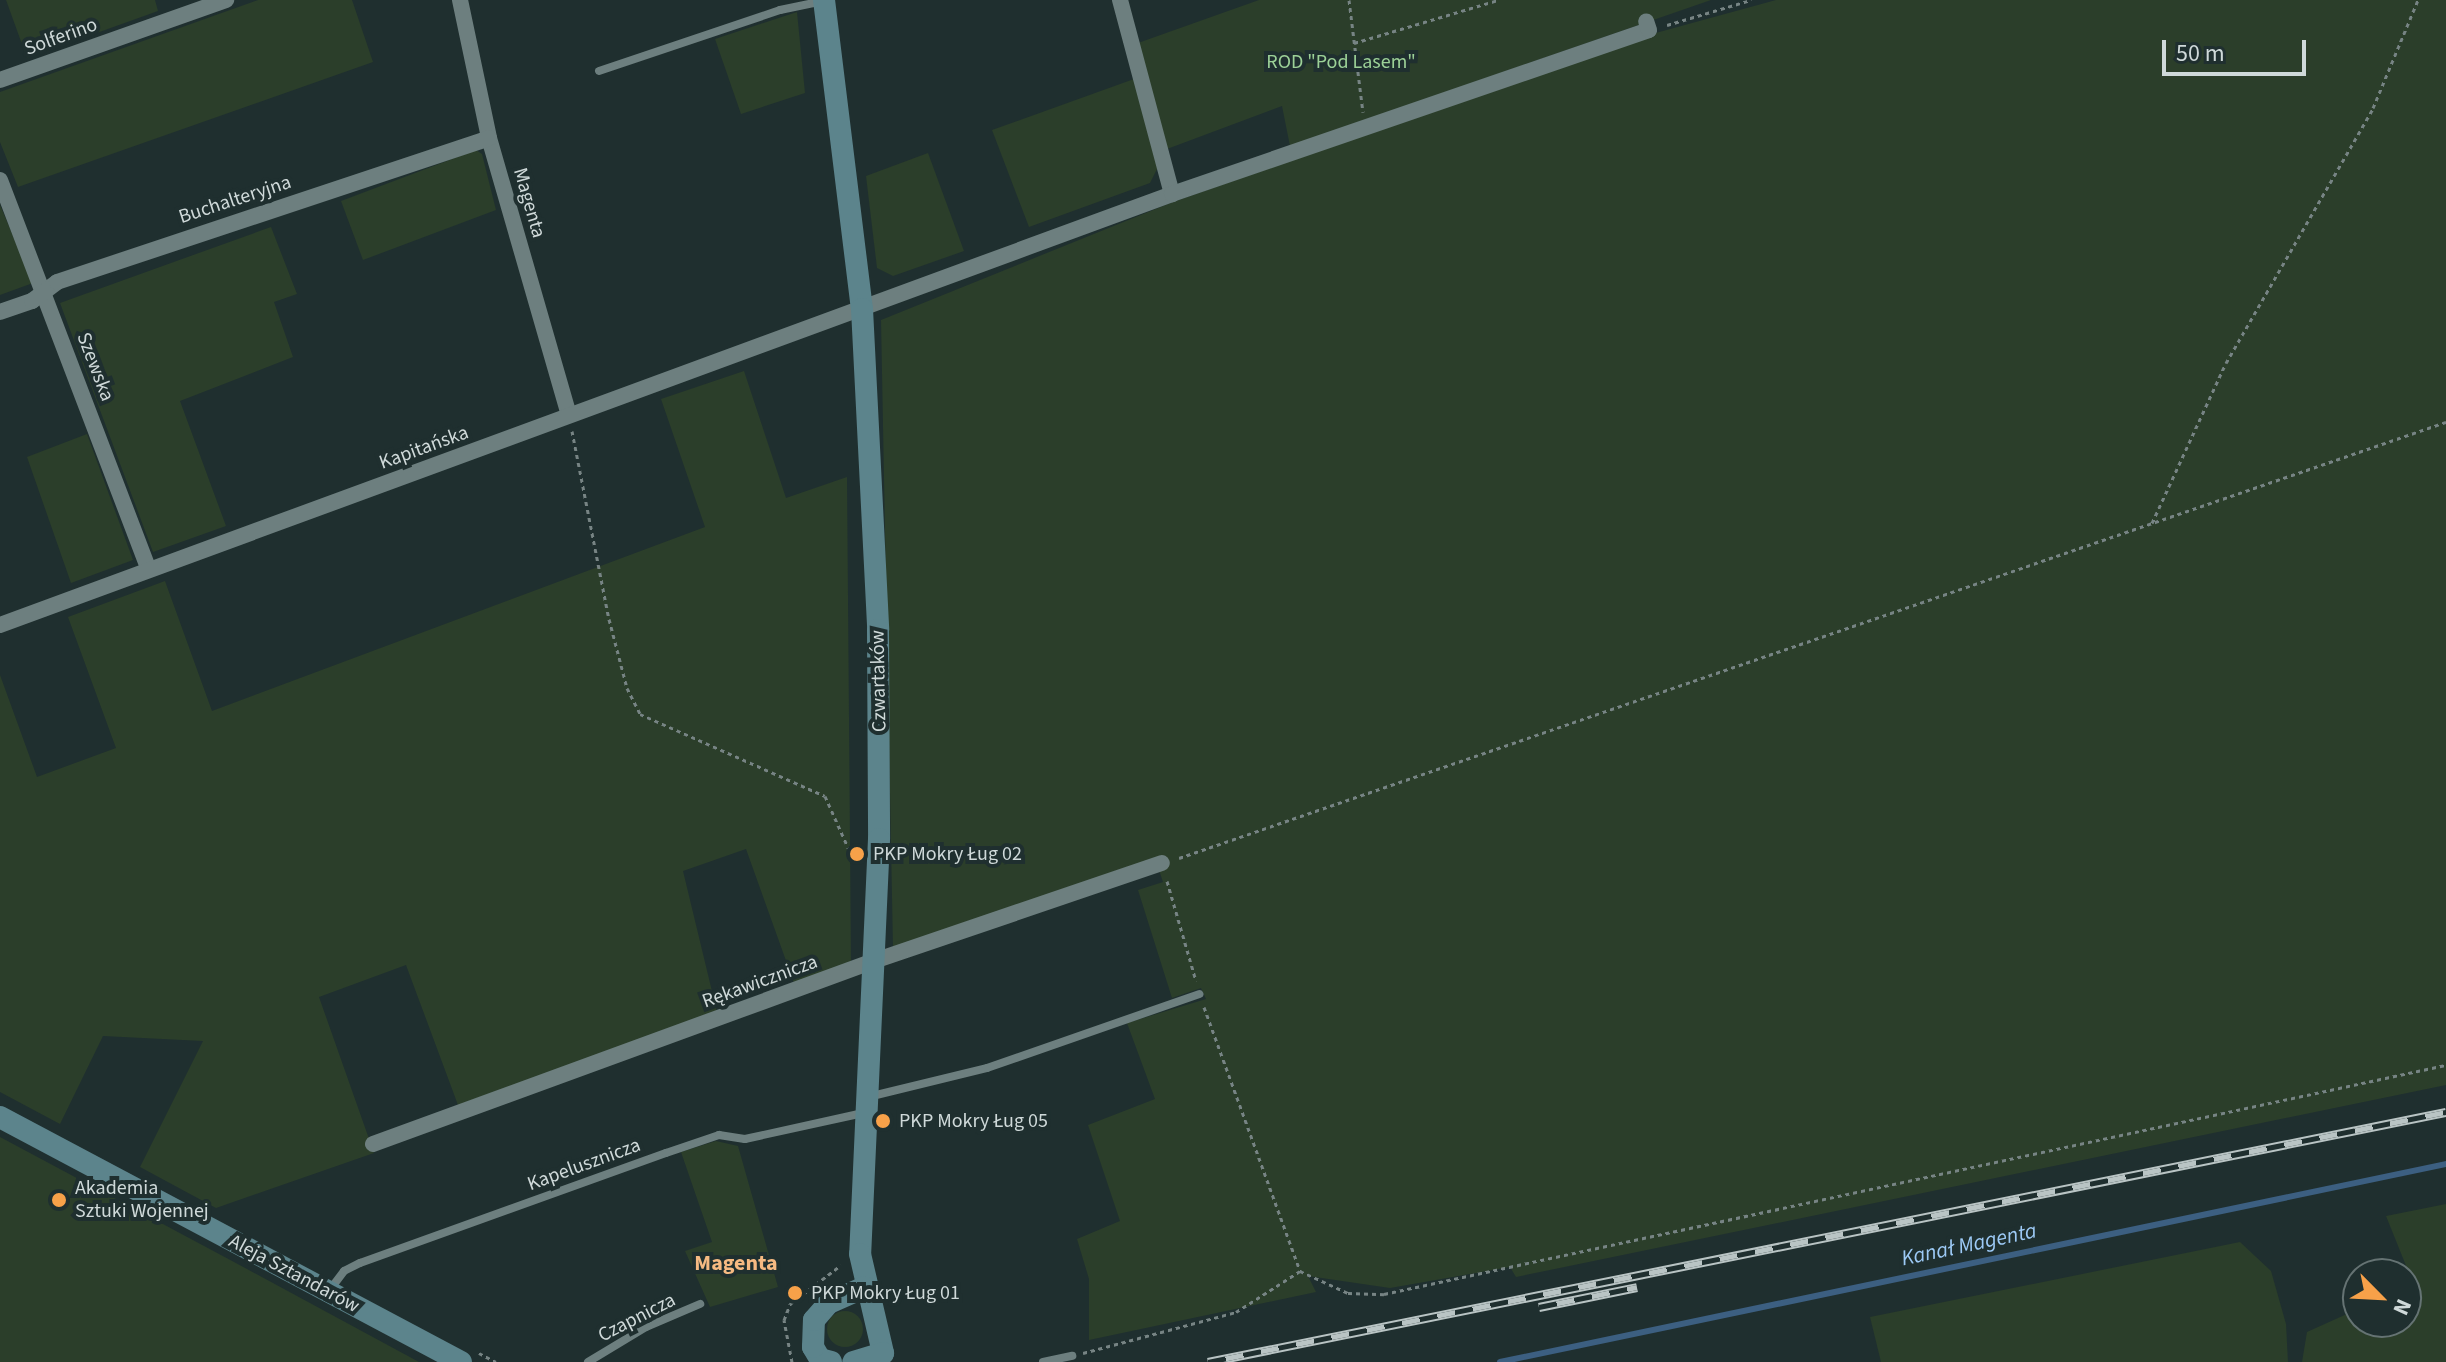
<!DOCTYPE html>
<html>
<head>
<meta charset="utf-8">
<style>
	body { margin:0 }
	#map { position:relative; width:2446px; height:1362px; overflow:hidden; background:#1f2f2f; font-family:"Source Sans 3",sans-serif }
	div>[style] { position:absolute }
	.green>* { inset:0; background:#2b3e2a }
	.round { border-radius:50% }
	.stream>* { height:6px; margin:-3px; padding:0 3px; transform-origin:3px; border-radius:3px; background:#3c5f81 }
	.path>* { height:3px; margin-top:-1.5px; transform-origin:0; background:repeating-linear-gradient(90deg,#778484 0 4px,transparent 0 8px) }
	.lane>* { height:8px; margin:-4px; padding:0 4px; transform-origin:4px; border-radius:4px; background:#6d7f7f }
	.street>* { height:16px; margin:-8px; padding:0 8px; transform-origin:8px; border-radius:8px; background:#6d7f7f }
	.secondary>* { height:22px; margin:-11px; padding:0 11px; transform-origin:11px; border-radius:11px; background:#5c848c }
	.rail>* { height:9px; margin-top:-4.5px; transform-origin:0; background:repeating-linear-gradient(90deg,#1f2f2f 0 18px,#b9c4c4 0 36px); box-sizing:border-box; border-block:2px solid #b9c4c4 }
	.dots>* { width:22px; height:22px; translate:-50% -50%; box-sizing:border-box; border:4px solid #1f2f2f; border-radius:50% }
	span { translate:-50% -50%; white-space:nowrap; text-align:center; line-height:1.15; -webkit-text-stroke:8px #1f2f2f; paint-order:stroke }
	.street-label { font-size:20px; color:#cfd9d9 }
	.park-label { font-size:20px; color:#9cd197 }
	.poi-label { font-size:20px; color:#cfd9d9 }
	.left { translate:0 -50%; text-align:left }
	.water-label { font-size:22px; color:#9dcaf6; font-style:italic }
	.neighbourhood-label { font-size:22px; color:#f6ba82; font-weight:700 }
	.north { position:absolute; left:2342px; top:1258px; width:80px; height:80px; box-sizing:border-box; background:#1f2f2f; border:2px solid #657373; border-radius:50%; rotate:114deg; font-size:22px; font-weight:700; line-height:32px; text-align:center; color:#cfd9d9 }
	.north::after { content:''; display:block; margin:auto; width:28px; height:36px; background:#f7a149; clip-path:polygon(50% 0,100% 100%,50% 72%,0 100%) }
	.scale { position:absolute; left:2162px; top:40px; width:144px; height:36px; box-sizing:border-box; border:4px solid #cfd9d9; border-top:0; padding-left:10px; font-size:24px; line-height:28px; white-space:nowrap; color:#cfd9d9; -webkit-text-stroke:6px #1f2f2f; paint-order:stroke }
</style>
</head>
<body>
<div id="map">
	<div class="green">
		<div style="clip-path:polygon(6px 0,155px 0,158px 11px,27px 58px)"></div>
		<div style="clip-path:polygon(258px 0,352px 0,373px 62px,18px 187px,0 142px,0 92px)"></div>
		<div style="clip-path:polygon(1259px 0,1711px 0,1290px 146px,1282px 106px,1167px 149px,1138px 43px)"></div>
		<div style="clip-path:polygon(1776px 0,2446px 0,2446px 1085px,1516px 1277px,1510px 1267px,1390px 1288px,1308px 1276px,1316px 1292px,1089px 1340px,1089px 1279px,1077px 1239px,1120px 1221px,1088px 1125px,1155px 1099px,1127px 1023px,1206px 999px,1201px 988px,1172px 998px,1138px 890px,1163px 882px,1155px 858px,893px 949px,881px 320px,1173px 202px,1652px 34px)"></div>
		<div style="clip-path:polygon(797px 12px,805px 93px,741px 114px,715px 39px)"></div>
		<div style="clip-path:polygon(1134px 79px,1158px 167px,1150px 183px,1029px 227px,992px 130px)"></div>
		<div style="clip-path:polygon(476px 150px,482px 154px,496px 210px,363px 260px,341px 201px)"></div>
		<div style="clip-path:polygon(928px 153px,964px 251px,893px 276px,877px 268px,866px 176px)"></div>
		<div style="clip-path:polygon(0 205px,33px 283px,0 295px)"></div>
		<div style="clip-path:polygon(271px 227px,297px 294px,274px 302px,293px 357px,180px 401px,226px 526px,153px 552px,60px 303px)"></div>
		<div style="clip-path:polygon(744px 371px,786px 498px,847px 477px,851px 962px,794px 983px,746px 849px,683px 871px,717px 1012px,458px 1105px,406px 965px,319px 997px,374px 1153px,216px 1208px,140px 1167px,203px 1041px,103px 1036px,60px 1124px,0 1092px,0 675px,37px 777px,116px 748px,68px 617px,165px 581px,212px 711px,705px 527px,661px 399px)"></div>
		<div style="clip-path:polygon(87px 434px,133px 560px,71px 583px,27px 457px)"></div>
		<div style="clip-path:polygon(0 1137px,234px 1262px,419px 1362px,0 1362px)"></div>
		<div style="clip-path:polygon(716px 1141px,738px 1146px,778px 1287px,710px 1307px,685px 1251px,712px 1242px,681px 1152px)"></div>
		<div style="clip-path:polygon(2446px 1204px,2446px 1362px,2302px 1362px,2307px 1332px,2358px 1309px,2358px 1322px,2406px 1322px,2406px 1287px,2413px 1283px,2386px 1216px)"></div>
		<div style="clip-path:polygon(2240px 1242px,2271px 1271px,2286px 1324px,2288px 1362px,1881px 1362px,1870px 1317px)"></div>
		<div class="round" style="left:827px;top:1311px;width:36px;height:36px"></div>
	</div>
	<div class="stream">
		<div style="left:1500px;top:1362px;width:966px;rotate:-11.82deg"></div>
	</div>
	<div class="path">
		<div style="left:1349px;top:0;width:113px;rotate:82.9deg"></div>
		<div style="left:1667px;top:25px;width:88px;rotate:-16.6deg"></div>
		<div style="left:1354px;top:43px;width:150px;rotate:-16.6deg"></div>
		<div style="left:572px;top:431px;width:192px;rotate:78.9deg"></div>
		<div style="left:609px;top:619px;width:71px;rotate:75.4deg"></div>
		<div style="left:627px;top:688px;width:29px;rotate:63deg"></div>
		<div style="left:640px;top:714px;width:202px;rotate:23.9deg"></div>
		<div style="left:825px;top:796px;width:73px;rotate:65.9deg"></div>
		<div style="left:2152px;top:523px;width:176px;rotate:-65.2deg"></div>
		<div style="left:2226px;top:363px;width:294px;rotate:-60deg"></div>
		<div style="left:2373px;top:108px;width:117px;rotate:-67.4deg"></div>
		<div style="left:1179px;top:858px;width:1340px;rotate:-18.99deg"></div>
		<div style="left:1167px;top:881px;width:104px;rotate:73.8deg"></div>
		<div style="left:1204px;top:1007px;width:281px;rotate:70deg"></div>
		<div style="left:479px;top:1353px;width:19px;rotate:28deg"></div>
		<div style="left:1083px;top:1353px;width:158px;rotate:-15deg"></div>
		<div style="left:1236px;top:1312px;width:76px;rotate:-32.6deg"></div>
		<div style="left:1300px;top:1271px;width:53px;rotate:24.6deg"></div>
		<div style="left:1348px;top:1293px;width:36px;rotate:2deg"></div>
		<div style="left:1384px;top:1294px;width:1086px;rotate:-12.17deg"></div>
		<div style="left:792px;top:1362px;width:43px;rotate:-100.8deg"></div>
		<div style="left:784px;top:1320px;width:17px;rotate:-69deg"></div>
		<div style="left:790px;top:1304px;width:64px;rotate:-37.4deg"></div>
	</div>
	<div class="lane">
		<div style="left:599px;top:71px;width:191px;rotate:-18.6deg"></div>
		<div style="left:780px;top:10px;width:44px;rotate:-11.8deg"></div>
		<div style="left:868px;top:1097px;width:122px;rotate:-13.7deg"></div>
		<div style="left:987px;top:1068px;width:225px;rotate:-19.2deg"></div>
		<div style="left:329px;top:1291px;width:25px;rotate:-53deg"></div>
		<div style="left:344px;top:1271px;width:18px;rotate:-27deg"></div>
		<div style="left:360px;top:1263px;width:325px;rotate:-19.8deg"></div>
		<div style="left:666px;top:1153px;width:56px;rotate:-18.8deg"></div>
		<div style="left:719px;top:1135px;width:26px;rotate:9deg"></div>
		<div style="left:745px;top:1139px;width:121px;rotate:-12.4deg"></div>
		<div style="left:588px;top:1362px;width:68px;rotate:-31.1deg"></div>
		<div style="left:646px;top:1327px;width:59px;rotate:-23.1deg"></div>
		<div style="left:1043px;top:1362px;width:30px;rotate:-12deg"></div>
	</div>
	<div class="street">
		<div style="left:460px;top:0;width:141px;rotate:78.1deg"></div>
		<div style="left:489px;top:138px;width:288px;rotate:73.9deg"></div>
		<div style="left:1120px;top:0;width:201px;rotate:75deg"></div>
		<div style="left:0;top:80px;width:240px;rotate:-19.5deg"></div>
		<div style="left:0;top:180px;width:417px;rotate:69.1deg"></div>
		<div style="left:0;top:312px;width:34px;rotate:-19deg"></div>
		<div style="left:32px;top:301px;width:31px;rotate:-37deg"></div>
		<div style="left:57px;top:282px;width:455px;rotate:-18.4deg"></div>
		<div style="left:0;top:625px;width:1249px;rotate:-20.19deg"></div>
		<div style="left:1172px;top:194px;width:504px;rotate:-18.97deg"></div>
		<div style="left:1649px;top:30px;width:9px;rotate:-108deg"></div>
		<div style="left:373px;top:1144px;width:533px;rotate:-20.07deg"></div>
		<div style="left:874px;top:961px;width:304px;rotate:-18.8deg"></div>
	</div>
	<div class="secondary">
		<div style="left:824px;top:0;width:311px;rotate:83deg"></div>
		<div style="left:862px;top:309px;width:321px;rotate:87.1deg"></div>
		<div style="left:878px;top:630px;width:209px;rotate:89.7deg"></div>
		<div style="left:879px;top:839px;width:415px;rotate:92.6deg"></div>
		<div style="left:860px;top:1254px;width:102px;rotate:76.9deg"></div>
		<div style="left:883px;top:1353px;width:31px;rotate:163deg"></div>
		<div style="left:0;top:1117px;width:522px;rotate:27.99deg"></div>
		<div style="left:831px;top:1362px;width:11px;rotate:-165deg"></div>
		<div style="left:820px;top:1359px;width:14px;rotate:-120deg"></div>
		<div style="left:813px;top:1347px;width:27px;rotate:-88deg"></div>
		<div style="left:814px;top:1320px;width:23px;rotate:-49deg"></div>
		<div style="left:829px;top:1303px;width:39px;rotate:-24deg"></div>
	</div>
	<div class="rail">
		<div style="left:1539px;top:1307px;width:100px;rotate:-11.5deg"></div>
		<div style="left:1208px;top:1362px;width:1263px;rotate:-11.42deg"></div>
	</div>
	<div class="dots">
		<div style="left:857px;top:854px;background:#f7a149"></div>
		<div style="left:883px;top:1121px;background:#f7a149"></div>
		<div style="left:59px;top:1200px;background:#f7a149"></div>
		<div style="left:795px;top:1293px;background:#f7a149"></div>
	</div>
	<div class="street-label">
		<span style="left:61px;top:37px;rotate:-20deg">Solferino</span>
		<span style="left:235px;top:200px;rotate:-18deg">Buchalteryjna</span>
		<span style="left:529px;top:203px;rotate:74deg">Magenta</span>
		<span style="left:95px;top:367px;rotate:69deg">Szewska</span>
		<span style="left:424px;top:448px;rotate:-20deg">Kapitańska</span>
		<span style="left:879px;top:681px;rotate:-91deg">Czwartaków</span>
		<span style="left:760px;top:982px;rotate:-20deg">Rękawicznicza</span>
		<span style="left:584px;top:1165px;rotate:-20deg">Kapelusznicza</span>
		<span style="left:294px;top:1274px;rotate:28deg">Aleja Sztandarów</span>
		<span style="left:637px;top:1318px;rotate:-27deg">Czapnicza</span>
	</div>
	<div class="park-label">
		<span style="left:1341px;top:62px">ROD "Pod Lasem"</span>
	</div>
	<div class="poi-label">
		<span class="left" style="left:873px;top:854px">PKP Mokry Ług 02</span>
		<span class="left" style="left:899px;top:1121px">PKP Mokry Ług 05</span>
		<span class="left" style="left:75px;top:1200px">Akademia<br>Sztuki Wojennej</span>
		<span class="left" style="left:811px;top:1293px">PKP Mokry Ług 01</span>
	</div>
	<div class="water-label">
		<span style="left:1969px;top:1245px;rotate:-12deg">Kanał Magenta</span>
	</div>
	<div class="neighbourhood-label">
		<span style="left:736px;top:1264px">Magenta</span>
	</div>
	<div class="north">N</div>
	<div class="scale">50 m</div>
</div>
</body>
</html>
